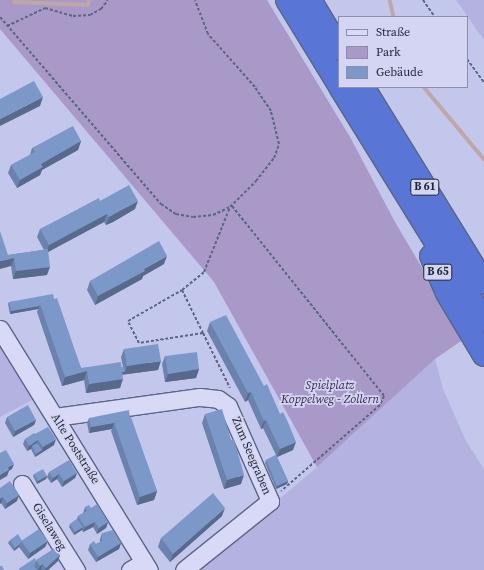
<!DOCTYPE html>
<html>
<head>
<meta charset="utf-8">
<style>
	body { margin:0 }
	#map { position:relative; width:484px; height:570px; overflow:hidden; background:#c4c7ec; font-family:"Source Serif 4",serif }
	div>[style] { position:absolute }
	.farmland>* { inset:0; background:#b4b2e1 }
	.green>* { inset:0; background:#a999c9 }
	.stream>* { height:3.5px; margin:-1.75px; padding:0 1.75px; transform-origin:1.75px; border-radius:1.75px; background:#bfa6a8 }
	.path>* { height:2px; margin-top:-1px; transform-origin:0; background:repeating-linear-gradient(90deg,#5b6685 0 3px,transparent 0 5px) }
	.roads { filter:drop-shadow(1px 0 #5b6685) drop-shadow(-1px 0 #5b6685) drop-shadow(0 1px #5b6685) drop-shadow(0 -1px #5b6685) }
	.minor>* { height:17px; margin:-8.5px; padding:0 8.5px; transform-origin:8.5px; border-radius:8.5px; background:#d7d9f7 }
	.highway>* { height:22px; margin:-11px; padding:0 11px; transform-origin:11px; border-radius:11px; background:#5975d6 }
	.wall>* { inset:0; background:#6b83ac }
	.shaded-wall>* { inset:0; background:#576a8c }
	.building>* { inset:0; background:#7c98c8 }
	span { translate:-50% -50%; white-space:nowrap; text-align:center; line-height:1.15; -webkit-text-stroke:3.5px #d3d5f3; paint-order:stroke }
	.shield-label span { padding:1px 3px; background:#d3d5f3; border:1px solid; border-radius:3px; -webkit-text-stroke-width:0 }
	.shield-label { font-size:11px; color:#1f2636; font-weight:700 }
	.park-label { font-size:12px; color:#3a2651; font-style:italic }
	.street-label { font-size:12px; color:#1f2636 }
	.legend { position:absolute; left:338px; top:16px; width:130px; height:72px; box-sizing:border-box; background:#d3d5f3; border:1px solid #8b8fa7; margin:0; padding:5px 7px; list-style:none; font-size:12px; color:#1f2636 }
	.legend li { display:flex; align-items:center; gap:8px; height:20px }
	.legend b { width:20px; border:1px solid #8b8fa7 }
</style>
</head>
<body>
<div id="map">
	<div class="farmland">
		<div style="clip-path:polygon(456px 0,484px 0,484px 40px)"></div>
		<div style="clip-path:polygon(0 344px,34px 399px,0 417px)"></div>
		<div style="clip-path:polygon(435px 359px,443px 389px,466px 441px,484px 469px,484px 570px,196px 570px,317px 467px)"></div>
	</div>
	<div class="green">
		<div style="clip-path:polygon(0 0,267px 0,350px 137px,395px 222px,464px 339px,435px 359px,317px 467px,214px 282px,0 29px)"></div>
	</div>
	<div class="stream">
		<div style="left:390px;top:0;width:17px;rotate:77deg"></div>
		<div style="left:14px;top:2px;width:74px;rotate:2.3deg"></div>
		<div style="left:88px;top:5px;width:5px;rotate:-79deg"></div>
		<div style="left:424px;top:87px;width:94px;rotate:50.2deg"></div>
	</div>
	<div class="path">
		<div style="left:423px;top:0;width:21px;rotate:55deg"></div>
		<div style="left:0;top:17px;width:247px;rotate:49.3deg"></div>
		<div style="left:161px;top:204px;width:18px;rotate:34deg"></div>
		<div style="left:176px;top:214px;width:17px;rotate:10deg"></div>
		<div style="left:193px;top:217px;width:20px;rotate:-6deg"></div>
		<div style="left:213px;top:215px;width:19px;rotate:-25deg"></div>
		<div style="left:230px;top:207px;width:37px;rotate:-45deg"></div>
		<div style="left:256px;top:181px;width:29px;rotate:-52deg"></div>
		<div style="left:274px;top:158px;width:15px;rotate:-70deg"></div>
		<div style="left:279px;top:144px;width:34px;rotate:-104deg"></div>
		<div style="left:271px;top:111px;width:29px;rotate:-124deg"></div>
		<div style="left:255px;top:87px;width:71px;rotate:-131.6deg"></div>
		<div style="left:208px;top:34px;width:36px;rotate:-111deg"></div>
		<div style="left:7px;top:26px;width:42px;rotate:-25.3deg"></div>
		<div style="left:45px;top:8px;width:29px;rotate:16deg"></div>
		<div style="left:73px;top:16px;width:17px;rotate:-3deg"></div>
		<div style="left:90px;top:15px;width:13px;rotate:-29deg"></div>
		<div style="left:101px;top:9px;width:11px;rotate:-52deg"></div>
		<div style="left:467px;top:59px;width:29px;rotate:54deg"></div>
		<div style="left:232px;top:206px;width:243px;rotate:51.3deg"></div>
		<div style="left:384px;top:396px;width:10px;rotate:114deg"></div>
		<div style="left:380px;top:405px;width:131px;rotate:139deg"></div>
		<div style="left:182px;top:290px;width:28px;rotate:-39deg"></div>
		<div style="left:204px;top:272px;width:70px;rotate:-68.2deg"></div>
		<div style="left:203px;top:333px;width:65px;rotate:171.1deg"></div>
		<div style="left:139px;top:343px;width:25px;rotate:-117deg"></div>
		<div style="left:128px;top:321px;width:62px;rotate:-29.9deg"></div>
		<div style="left:182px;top:290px;width:48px;rotate:64deg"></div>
		<div style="left:203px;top:333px;width:61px;rotate:63.9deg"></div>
	</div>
	<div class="roads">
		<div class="minor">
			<div style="left:0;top:329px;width:283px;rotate:58.3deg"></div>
			<div style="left:55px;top:417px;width:146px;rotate:-7.9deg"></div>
			<div style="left:200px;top:397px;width:18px;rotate:6deg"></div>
			<div style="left:218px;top:399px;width:12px;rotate:35deg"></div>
			<div style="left:228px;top:406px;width:104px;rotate:66.1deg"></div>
			<div style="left:270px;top:501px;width:110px;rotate:141.3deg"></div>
			<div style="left:22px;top:484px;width:102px;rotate:57.9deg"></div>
			<div style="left:130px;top:570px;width:16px;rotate:-30deg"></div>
		</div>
		<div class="highway">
			<div style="left:287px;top:0;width:100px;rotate:58.5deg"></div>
			<div style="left:310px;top:0;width:56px;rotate:58.9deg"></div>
			<div style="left:340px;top:87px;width:274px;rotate:58.3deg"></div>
			<div style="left:363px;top:87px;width:230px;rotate:58.3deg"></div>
			<div style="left:431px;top:256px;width:40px;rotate:66.6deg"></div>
			<div style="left:447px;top:293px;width:72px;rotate:59.2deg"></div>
		</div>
	</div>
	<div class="wall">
		<div style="clip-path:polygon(81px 141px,78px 150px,42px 170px,40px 175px,17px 188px,8px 173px,11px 165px,30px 155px,32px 148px)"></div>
		<div style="clip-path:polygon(100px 201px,135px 209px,113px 222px,106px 225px,104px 222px,48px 252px,47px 275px,13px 279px,11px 266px,8px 255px,44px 250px,37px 237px,40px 229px)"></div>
		<div style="clip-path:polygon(164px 264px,143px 276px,142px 279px,95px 305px,87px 290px,90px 281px)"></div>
		<div style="clip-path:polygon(54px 299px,81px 368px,123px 367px,121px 357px,124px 349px,158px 370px,122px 375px,120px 388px,86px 393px,84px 380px,62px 386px,37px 312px,38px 309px,10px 314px,8px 304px,9px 302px)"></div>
		<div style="clip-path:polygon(210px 322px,293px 450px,277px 457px,288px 481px,287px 484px,276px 489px,265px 463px,266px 460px,276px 455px,263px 428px,261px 429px,248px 400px,245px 402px,207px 331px)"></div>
		<div style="clip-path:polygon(165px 356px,199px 369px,196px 378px,165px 382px,162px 364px)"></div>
		<div style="clip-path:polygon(205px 414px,241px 484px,224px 489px,202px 423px)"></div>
		<div style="clip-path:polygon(7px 417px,36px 420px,34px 425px,13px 437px,5px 423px)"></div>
		<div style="clip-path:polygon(89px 418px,130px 418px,157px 491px,154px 500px,137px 505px,111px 431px,112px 429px,89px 433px,87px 423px)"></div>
		<div style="clip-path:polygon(35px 434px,54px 445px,35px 457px,31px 449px,27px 451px,23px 444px,25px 439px)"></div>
		<div style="clip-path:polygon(49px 472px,77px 473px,75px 478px,62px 487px,57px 479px,51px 483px,47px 477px)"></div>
		<div style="clip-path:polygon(34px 474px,47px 476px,46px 479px,37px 484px,33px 476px)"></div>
		<div style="clip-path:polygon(0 488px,17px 501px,5px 509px,1px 503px,0 504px)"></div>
		<div style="clip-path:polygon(85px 507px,91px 508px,108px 522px,106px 528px,97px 534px,93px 527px,83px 532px,82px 530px,74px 535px,69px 527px,70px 524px,77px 519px,78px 516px,83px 513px)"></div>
		<div style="clip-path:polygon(222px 516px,170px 562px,158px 547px,161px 538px)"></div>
		<div style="clip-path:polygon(102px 533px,121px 543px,119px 549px,96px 562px,88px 550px,90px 544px,96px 544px,100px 542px,100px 539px)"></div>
		<div style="clip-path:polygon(10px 540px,22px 541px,48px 541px,45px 547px,28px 559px,19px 547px,14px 551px,8px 543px)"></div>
		<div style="clip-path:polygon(60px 555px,58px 561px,48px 570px,19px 570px,20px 568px,36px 561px)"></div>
	</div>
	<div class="shaded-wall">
		<div style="clip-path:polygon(43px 97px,40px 106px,0 126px,0 119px)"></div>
		<div style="clip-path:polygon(81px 141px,78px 150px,42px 170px,40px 175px,17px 188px,20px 180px,41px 164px)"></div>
		<div style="clip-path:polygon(138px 201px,135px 209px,113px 222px,106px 225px,109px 217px)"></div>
		<div style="clip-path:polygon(107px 214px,104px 222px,46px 253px,49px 245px)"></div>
		<div style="clip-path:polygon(167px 256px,164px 264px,143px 276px,142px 279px,95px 305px,98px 296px,144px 269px)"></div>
		<div style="clip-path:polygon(14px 258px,11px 266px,0 269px,0 261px)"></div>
		<div style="clip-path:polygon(50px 267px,47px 275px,13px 279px,16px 271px)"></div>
		<div style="clip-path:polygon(39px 306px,38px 309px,10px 314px,11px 311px)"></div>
		<div style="clip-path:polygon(161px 361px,158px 370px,118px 375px,119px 372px,125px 372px,127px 366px)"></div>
		<div style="clip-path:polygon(199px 369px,196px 378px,165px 382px,168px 374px)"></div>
		<div style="clip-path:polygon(87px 371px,84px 380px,62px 386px,65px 377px)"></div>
		<div style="clip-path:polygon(123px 379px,120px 388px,86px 393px,89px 384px)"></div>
		<div style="clip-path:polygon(251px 392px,248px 400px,245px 402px,248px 393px)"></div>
		<div style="clip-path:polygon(36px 420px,34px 425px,13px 437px,15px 431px)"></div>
		<div style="clip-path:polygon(266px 420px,263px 428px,261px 429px,264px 421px)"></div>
		<div style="clip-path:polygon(114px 423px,112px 429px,89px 433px,91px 427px)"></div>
		<div style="clip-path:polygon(56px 439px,54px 445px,35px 457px,36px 454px,42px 450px,43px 447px)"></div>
		<div style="clip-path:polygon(38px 440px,36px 446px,32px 446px,31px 449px,27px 451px,29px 446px)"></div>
		<div style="clip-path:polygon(296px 442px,293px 450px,277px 457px,280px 449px)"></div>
		<div style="clip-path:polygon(14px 464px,12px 469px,9px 471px,7px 476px,0 480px,0 475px,8px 467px)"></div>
		<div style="clip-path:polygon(77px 473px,75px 478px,62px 487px,64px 481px)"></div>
		<div style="clip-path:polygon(59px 474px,57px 479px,51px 483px,53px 478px)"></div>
		<div style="clip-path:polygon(244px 475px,241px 484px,224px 489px,227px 480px)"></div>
		<div style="clip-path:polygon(47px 476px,46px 479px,37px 484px,38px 481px)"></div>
		<div style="clip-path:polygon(288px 481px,287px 484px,276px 489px,277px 486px)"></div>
		<div style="clip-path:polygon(157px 491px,154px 500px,137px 505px,140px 497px)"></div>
		<div style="clip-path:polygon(19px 495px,17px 501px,5px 509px,7px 503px)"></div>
		<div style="clip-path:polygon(3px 497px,1px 503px,0 504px,0 499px)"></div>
		<div style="clip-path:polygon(225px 508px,222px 516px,170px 562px,173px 554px)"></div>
		<div style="clip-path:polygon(95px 522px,93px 527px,83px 532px,85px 527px)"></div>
		<div style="clip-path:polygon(108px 522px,106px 528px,97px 534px,99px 528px)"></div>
		<div style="clip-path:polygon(83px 527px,82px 530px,74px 535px,75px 532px)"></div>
		<div style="clip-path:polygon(48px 541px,45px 547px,28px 559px,30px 553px)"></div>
		<div style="clip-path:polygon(121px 543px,119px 549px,96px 562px,98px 557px)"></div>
		<div style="clip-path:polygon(20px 544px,19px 547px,14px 551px,15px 548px)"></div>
		<div style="clip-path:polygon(60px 555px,58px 561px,48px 570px,45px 570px,46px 568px)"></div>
		<div style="clip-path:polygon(43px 564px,41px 570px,38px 570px,40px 566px)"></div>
	</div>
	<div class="building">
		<div style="clip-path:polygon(34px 81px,43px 97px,0 119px,0 99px)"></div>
		<div style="clip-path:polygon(73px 126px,81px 141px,41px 164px,43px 167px,20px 180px,11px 165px,35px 152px,32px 148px)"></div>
		<div style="clip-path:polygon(129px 185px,138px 201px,116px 213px,109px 217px,107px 214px,49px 245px,40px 229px,99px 198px,100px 201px)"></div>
		<div style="clip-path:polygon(0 231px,8px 255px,48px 249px,50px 267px,16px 271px,14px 258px,0 261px)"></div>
		<div style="clip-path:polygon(159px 241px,167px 256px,144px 269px,145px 271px,98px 296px,90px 281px)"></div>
		<div style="clip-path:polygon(53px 294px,54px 299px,40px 304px,39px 306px,11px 311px,9px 302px)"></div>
		<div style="clip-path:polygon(57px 298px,81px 368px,121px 362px,123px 379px,89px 384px,87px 371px,65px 377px,40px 304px)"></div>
		<div style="clip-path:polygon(226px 315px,264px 386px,267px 384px,280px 414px,283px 412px,287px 420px,296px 442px,280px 449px,266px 420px,264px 421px,251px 392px,248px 393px,210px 322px)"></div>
		<div style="clip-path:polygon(158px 344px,161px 361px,127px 366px,124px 349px)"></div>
		<div style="clip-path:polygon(197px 352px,199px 369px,168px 374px,165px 356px)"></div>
		<div style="clip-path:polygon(121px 367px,124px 367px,125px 372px,122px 372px)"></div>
		<div style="clip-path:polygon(28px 405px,36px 420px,15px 431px,7px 417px)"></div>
		<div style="clip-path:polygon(222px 409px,231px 440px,234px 439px,244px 475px,227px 480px,205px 414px)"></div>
		<div style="clip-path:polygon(129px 410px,130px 418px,114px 422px,114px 423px,91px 427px,89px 418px)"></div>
		<div style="clip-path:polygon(131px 417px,157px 491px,140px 497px,114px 422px)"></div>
		<div style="clip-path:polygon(48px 427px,56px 439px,43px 447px,38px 440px,29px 446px,25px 439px,34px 433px,35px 434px)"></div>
		<div style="clip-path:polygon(37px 443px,42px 450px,36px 454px,32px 446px)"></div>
		<div style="clip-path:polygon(6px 450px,14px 464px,8px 467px,9px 470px,0 475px,0 453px)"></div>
		<div style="clip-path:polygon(276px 455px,288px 481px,277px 486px,266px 460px)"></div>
		<div style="clip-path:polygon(69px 460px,77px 473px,64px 481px,59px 474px,53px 478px,49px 472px)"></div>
		<div style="clip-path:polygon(43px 469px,47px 476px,38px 481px,34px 474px)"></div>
		<div style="clip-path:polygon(10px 481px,19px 495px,7px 503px,3px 497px,0 499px,0 488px)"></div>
		<div style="clip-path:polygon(213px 493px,225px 508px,173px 554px,161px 538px)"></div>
		<div style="clip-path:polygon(97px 504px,108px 522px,99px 528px,95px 522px,85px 527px,78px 516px,87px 511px,85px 507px,89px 505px,91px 508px)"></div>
		<div style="clip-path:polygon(77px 519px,83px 527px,75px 532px,70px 524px)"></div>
		<div style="clip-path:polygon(39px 529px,48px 541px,30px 553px,21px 541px)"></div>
		<div style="clip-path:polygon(113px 530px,121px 543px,98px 557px,90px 544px,94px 541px,96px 544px,102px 541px,102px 533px)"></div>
		<div style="clip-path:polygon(18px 534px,22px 541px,21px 541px,20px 544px,15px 548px,10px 540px)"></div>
		<div style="clip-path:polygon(55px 548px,60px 555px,46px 568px,43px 564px,40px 566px,36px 560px)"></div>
		<div style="clip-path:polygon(35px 558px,36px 561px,34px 566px,37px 570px,21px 570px,20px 568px)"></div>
		<div style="clip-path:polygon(0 566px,2px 566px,4px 570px,0 570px)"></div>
	</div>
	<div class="shield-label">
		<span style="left:425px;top:187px">B 61</span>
		<span style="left:438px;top:272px">B 65</span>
	</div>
	<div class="park-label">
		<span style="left:330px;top:393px">Spielplatz<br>Koppelweg - Zollern</span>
	</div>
	<div class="street-label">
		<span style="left:75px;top:449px;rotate:58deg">Alte Poststraße</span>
		<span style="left:251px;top:456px;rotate:67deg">Zum Seegraben</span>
		<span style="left:49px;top:527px;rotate:58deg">Giselaweg</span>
	</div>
	<ul class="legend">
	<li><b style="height:5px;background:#d7d9f7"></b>Straße</li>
	<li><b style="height:11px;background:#a999c9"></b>Park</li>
	<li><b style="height:11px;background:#7c98c8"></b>Gebäude</li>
	</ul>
</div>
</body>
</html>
